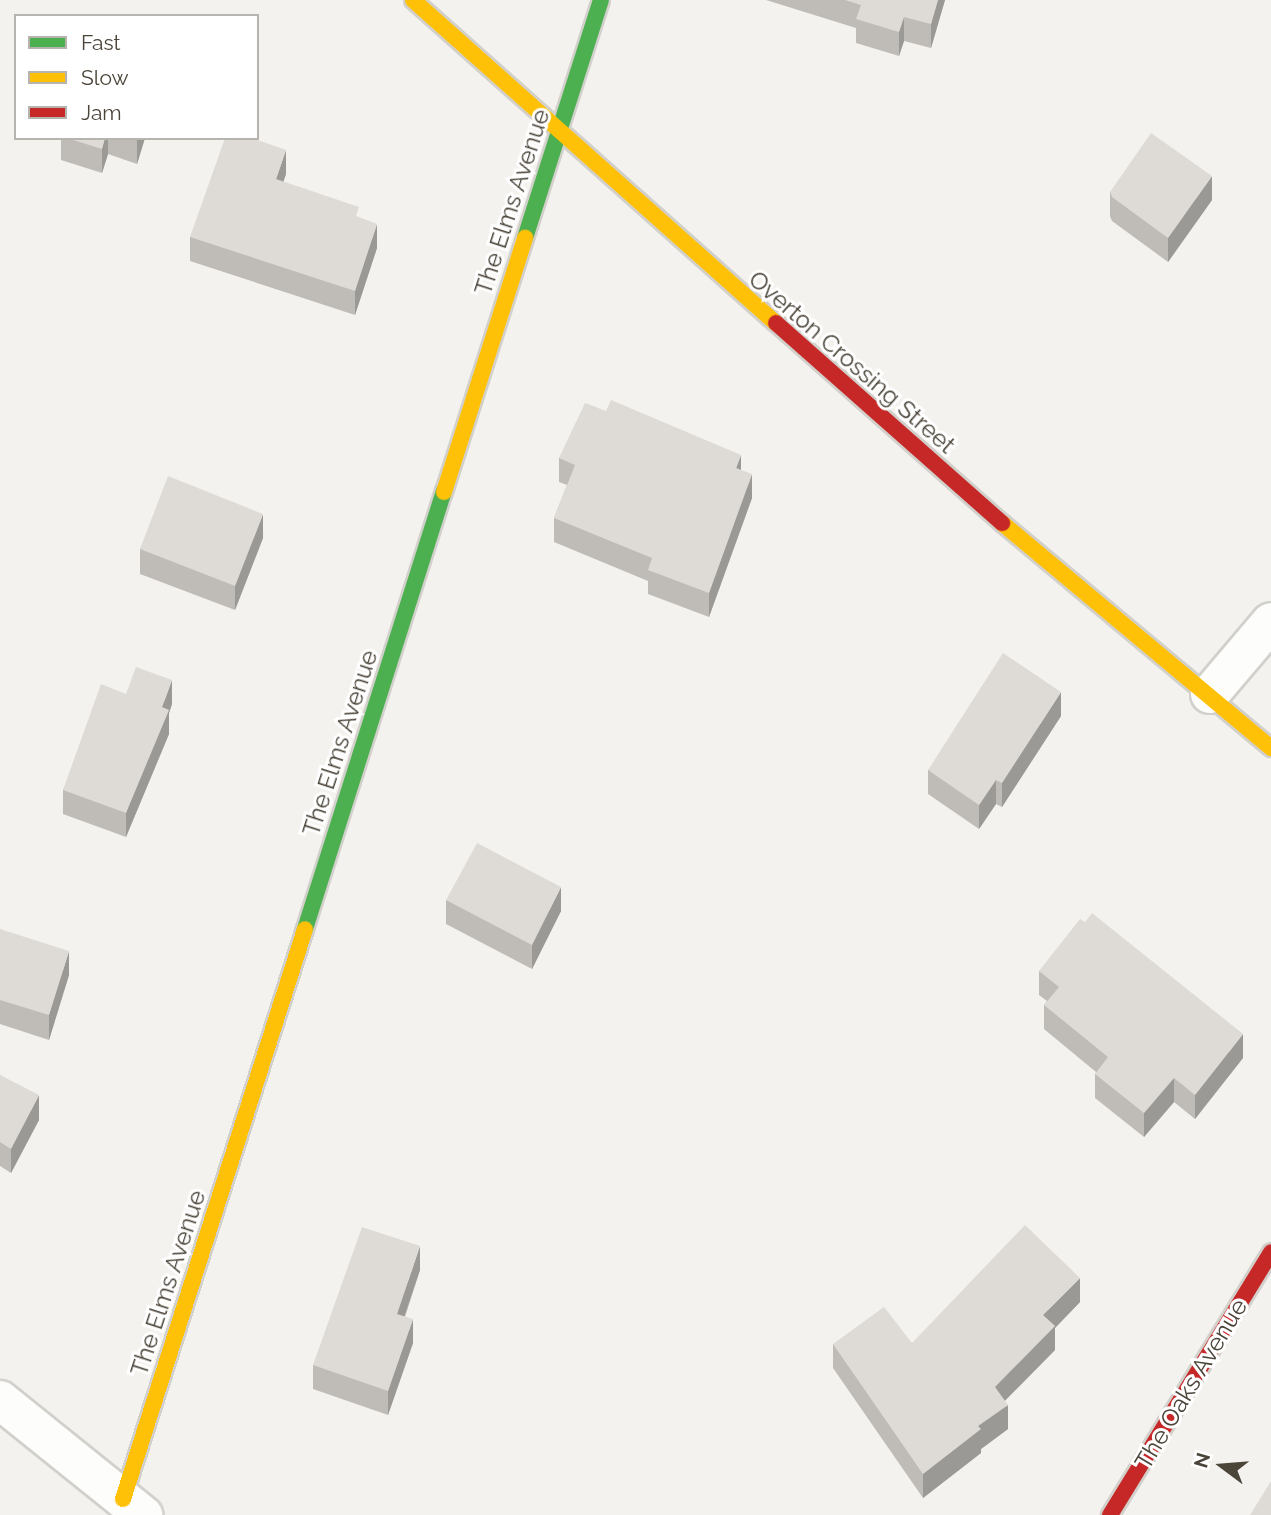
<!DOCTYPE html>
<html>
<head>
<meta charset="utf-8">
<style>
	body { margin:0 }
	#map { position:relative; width:1271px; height:1515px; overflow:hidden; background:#f4f2ee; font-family:Raleway,sans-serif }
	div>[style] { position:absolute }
	.roads { filter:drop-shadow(2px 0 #d2d0cb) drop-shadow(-2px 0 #d2d0cb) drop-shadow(0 2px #d2d0cb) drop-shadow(0 -2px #d2d0cb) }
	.street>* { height:38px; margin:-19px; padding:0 19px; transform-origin:19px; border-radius:19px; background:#fdfdfc }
	.fast>* { height:16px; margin:-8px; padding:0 8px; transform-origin:8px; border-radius:8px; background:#4caf50 }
	.slow>* { height:16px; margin:-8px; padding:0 8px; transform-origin:8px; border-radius:8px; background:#ffc107 }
	.jam>* { height:16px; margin:-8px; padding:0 8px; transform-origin:8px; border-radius:8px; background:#c62828 }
	.wall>* { inset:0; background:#bfbcb8 }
	.shaded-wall>* { inset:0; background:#9b9996 }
	.building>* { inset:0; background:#dedbd6 }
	span { translate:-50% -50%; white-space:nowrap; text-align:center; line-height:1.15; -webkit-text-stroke:6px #fff; paint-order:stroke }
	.street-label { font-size:24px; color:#4b4439 }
	.legend { position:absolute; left:14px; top:14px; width:245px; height:126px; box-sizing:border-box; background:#fff; border:2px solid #b7b4b0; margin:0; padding:9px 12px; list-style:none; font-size:21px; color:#4b4439 }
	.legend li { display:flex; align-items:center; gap:14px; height:35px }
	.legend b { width:35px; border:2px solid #b7b4b0 }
	.north { position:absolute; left:1187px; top:1431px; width:70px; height:70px; -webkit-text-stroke:5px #fff; paint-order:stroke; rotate:286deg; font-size:19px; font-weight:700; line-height:28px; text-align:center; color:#4b4439 }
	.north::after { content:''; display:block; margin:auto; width:24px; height:32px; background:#4b4439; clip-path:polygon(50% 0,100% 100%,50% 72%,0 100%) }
</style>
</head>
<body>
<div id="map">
	<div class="roads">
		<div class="street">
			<div style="left:1210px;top:694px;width:94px;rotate:-49.7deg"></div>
			<div style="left:0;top:1400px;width:184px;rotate:38.8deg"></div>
		</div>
		<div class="fast">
			<div style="left:525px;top:238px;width:250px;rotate:-72.3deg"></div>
			<div style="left:305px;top:929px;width:459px;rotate:-72.4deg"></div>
		</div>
		<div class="slow">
			<div style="left:413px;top:0;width:486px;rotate:41.7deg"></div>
			<div style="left:444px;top:492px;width:267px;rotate:-72.3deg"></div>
			<div style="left:1002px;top:523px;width:351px;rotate:39.9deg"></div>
			<div style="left:123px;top:1499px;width:598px;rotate:-72.29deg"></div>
		</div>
		<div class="jam">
			<div style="left:776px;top:323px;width:302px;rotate:41.5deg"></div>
			<div style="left:1110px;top:1515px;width:308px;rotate:-58.5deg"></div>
		</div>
	</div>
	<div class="wall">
		<div style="clip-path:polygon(766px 0,945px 0,931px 48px,904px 41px,899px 56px,856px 43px,856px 28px)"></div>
		<div style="clip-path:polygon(61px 138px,145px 138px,137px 164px,108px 154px,102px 173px,61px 160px)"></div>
		<div style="clip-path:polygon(286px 174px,283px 182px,359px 218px,377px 248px,355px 315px,190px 261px,190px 237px)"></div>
		<div style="clip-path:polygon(1110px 192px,1212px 200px,1168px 262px,1112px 221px,1110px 216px)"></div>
		<div style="clip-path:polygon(559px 458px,741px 470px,752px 498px,709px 617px,648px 594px,648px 581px,554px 542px,554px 518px,567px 485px,559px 482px)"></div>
		<div style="clip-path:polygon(263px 538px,235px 610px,140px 574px,140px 549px)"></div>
		<div style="clip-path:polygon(126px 694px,172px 704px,169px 713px,169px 734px,126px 837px,63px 814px,63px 790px)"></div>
		<div style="clip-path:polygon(1061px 716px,1002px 807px,996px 804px,979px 829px,928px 794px,928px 770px)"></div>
		<div style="clip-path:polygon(446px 900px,561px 911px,532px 969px,446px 924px)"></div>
		<div style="clip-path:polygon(0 929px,69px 975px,49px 1040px,0 1024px)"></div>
		<div style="clip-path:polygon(1039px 971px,1243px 1058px,1195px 1119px,1174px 1102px,1144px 1137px,1095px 1098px,1095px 1074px,1096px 1072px,1044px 1029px,1044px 1005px,1047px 1001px,1039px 995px)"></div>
		<div style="clip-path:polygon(0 1075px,39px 1120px,11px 1173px,0 1166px)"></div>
		<div style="clip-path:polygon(420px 1270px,405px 1317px,413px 1343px,388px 1415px,313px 1389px,313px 1365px)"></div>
		<div style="clip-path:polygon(1080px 1302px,1055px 1328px,1055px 1350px,1005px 1400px,1008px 1429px,981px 1449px,981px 1453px,923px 1498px,833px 1368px,833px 1344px,912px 1343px)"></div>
	</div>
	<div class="shaded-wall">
		<div style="clip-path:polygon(938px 0,945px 0,931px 48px,931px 24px)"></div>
		<div style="clip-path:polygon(904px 17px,904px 41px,899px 56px,899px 32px)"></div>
		<div style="clip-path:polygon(105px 138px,108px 138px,108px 154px,102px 173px,102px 149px)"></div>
		<div style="clip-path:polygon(138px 138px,145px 138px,137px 164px,137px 140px)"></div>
		<div style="clip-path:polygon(286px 150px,286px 174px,276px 204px,276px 179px)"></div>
		<div style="clip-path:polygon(1212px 176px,1212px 200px,1168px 262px,1168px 238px)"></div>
		<div style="clip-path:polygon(377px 224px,377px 248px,355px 315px,355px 291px)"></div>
		<div style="clip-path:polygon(741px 455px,741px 479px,736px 468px)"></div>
		<div style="clip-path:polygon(752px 474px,752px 498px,709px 617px,709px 593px)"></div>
		<div style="clip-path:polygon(263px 514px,263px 538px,235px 610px,235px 586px)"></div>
		<div style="clip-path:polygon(172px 680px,172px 704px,169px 713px,169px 734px,126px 837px,126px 813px,162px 707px)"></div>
		<div style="clip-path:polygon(1061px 692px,1061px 716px,1002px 807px,1002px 783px)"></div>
		<div style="clip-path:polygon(996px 780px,996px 804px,979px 829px,979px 805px)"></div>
		<div style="clip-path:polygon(561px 887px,561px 911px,532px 969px,532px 945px)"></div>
		<div style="clip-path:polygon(69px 951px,69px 975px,49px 1040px,49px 1015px)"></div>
		<div style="clip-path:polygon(1243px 1034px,1243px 1058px,1195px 1119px,1195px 1095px)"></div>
		<div style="clip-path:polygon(1174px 1078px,1174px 1102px,1144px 1137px,1144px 1113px)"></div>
		<div style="clip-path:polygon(39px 1095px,39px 1120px,11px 1173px,11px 1149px)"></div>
		<div style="clip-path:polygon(420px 1246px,420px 1270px,397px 1338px,397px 1314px)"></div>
		<div style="clip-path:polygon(1080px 1278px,1080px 1302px,1055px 1328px,1055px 1350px,995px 1411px,995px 1387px,1043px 1315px)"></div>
		<div style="clip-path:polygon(413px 1319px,413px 1343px,388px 1415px,388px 1391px)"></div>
		<div style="clip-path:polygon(1008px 1405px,1008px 1429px,981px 1449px,981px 1453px,923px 1498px,923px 1474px,978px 1426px)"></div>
	</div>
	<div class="building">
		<div style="clip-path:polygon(845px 0,938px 0,931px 24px,904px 17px,899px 32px,856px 19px,861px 5px)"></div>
		<div style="clip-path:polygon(1151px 133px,1212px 176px,1168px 238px,1112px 197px,1110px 192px)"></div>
		<div style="clip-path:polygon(67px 138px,105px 138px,102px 149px)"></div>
		<div style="clip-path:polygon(225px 138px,252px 138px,286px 150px,276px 179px,359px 207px,356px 216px,377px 224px,355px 291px,190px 237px)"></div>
		<div style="clip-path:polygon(611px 400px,741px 455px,736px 468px,752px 474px,709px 593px,648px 570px,652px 558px,554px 518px,575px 465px,559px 458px,585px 403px,606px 411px)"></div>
		<div style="clip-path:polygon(168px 476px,263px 514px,235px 586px,140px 549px)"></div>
		<div style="clip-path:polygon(1003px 653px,1061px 692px,1002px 783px,996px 780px,979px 805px,928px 770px)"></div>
		<div style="clip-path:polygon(136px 667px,172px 680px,162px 707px,169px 710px,126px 813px,63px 790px,101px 684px,126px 694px)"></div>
		<div style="clip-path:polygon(477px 843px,561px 887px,532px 945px,446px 900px)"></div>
		<div style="clip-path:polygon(1092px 913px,1243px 1034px,1195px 1095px,1174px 1078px,1144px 1113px,1095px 1074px,1108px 1057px,1044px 1005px,1059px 987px,1039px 971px,1080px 919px,1085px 922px)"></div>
		<div style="clip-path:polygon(0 929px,69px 951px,49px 1015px,0 1000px)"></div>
		<div style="clip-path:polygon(0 1075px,39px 1095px,11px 1149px,0 1142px)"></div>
		<div style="clip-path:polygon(1025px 1225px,1080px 1278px,1043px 1315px,1055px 1326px,995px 1387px,1008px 1405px,978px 1426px,981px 1429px,923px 1474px,833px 1344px,884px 1307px,912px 1343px)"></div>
		<div style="clip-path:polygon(362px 1227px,420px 1246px,397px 1314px,413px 1319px,388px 1391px,313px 1365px)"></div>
		<div style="clip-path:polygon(1271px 1481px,1271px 1515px,1250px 1515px)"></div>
	</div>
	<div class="street-label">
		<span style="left:512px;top:202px;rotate:-72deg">The Elms Avenue</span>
		<span style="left:852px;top:362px;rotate:41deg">Overton Crossing Street</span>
		<span style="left:340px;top:743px;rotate:-72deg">The Elms Avenue</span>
		<span style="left:168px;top:1283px;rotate:-72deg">The Elms Avenue</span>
		<span style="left:1191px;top:1384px;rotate:-59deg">The Oaks Avenue</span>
	</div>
	<ul class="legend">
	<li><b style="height:9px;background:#4caf50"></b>Fast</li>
	<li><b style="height:9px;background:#ffc107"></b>Slow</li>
	<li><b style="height:9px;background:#c62828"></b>Jam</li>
	</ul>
	<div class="north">N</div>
</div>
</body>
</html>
